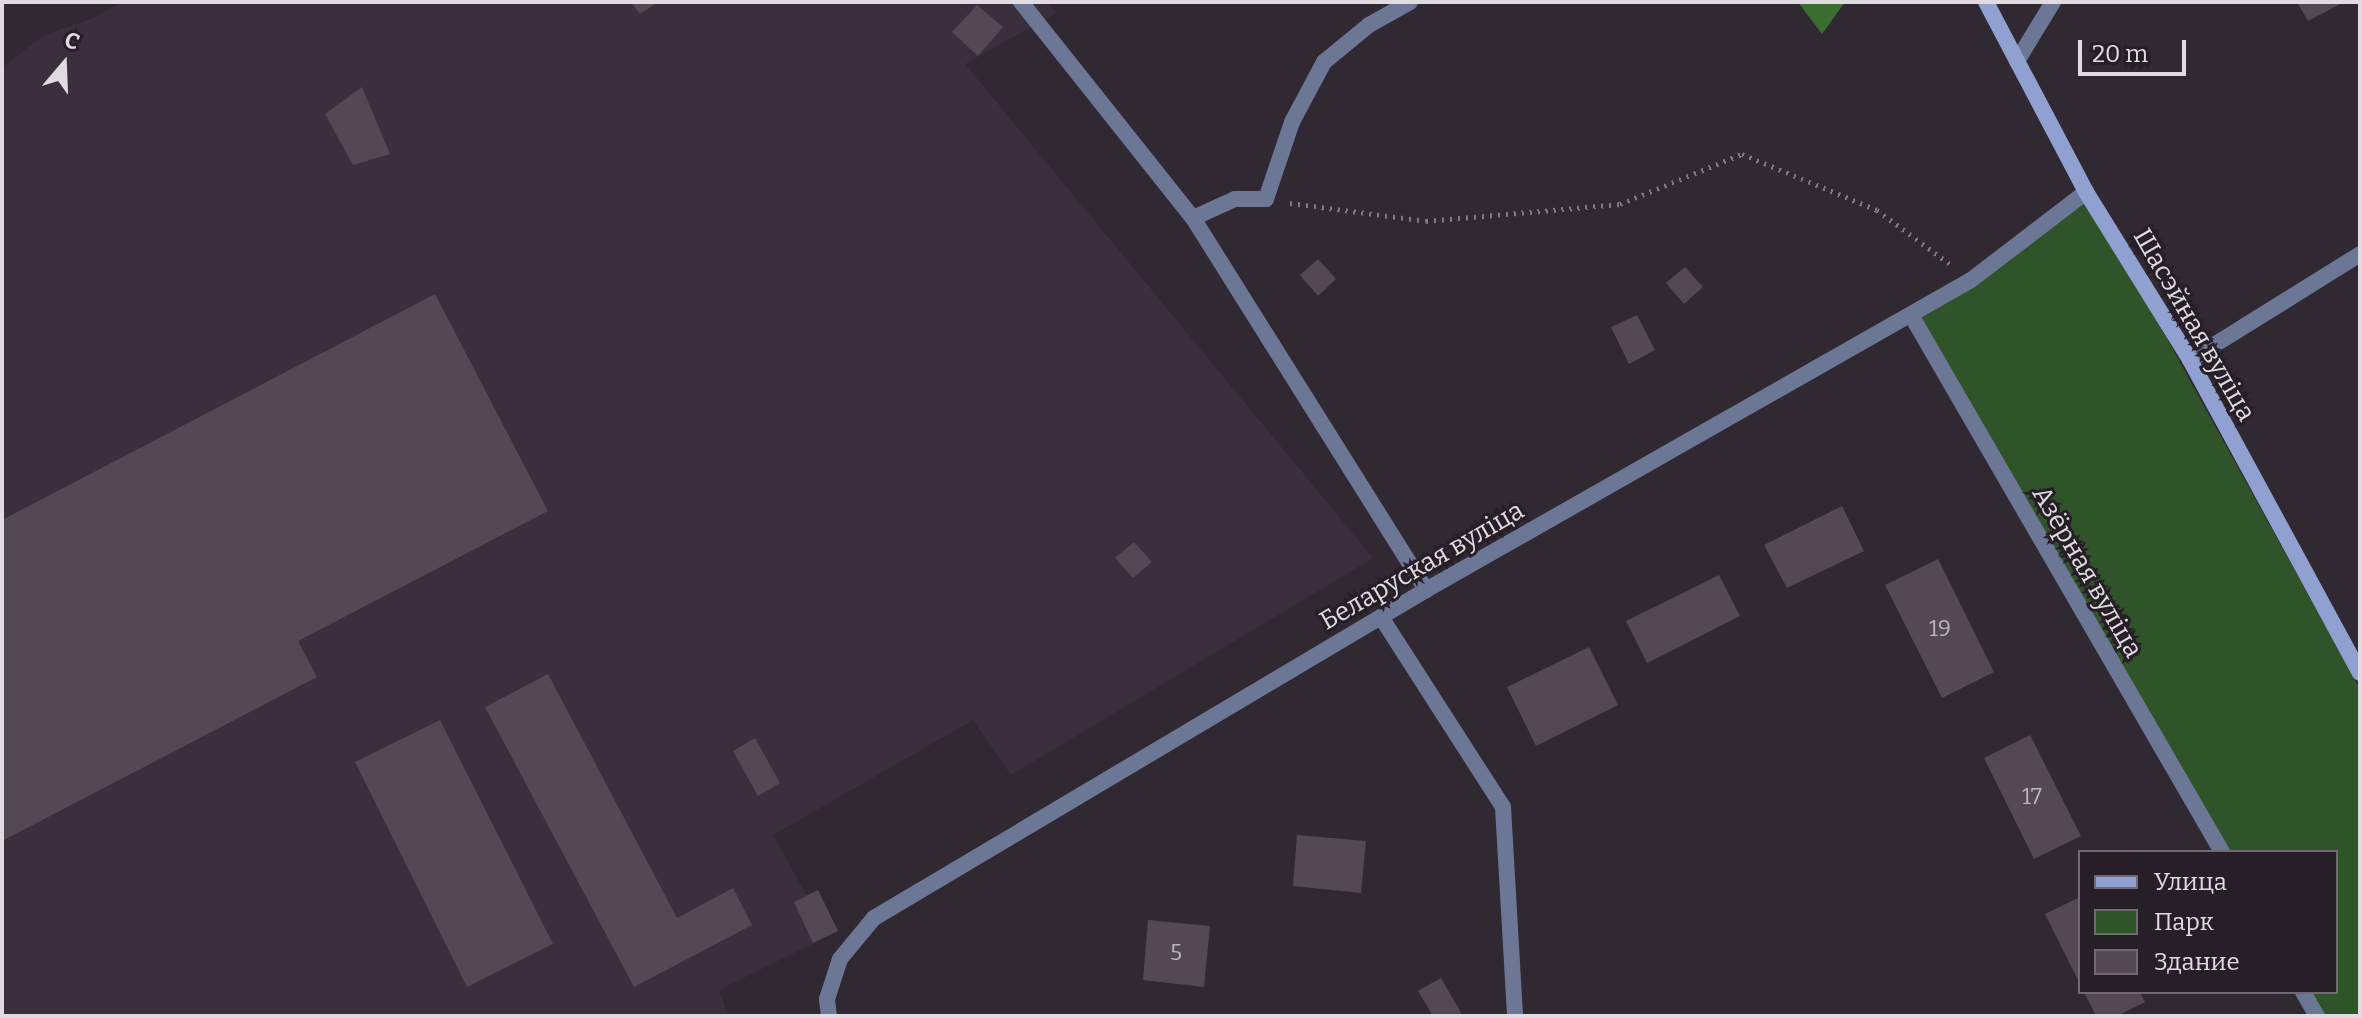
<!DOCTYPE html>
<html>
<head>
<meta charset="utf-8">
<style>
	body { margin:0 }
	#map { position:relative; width:2362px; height:1018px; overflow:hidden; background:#312932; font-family:Bitter,serif }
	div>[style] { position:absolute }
	.built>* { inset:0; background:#3b2f3e }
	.green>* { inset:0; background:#305429 }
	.forest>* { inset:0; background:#3a6e30 }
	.building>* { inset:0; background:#524953 }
	.path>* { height:5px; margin-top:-2.5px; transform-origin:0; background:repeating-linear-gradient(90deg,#807981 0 2px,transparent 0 8px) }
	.service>* { height:16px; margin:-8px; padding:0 8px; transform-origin:8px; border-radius:8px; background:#6c7695 }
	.minor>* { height:16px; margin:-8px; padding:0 8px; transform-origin:8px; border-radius:8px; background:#6c7695 }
	.secondary>* { height:16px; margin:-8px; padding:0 8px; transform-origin:8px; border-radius:8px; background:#90a0d1 }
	span { translate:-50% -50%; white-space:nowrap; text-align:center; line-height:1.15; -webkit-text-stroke:6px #271f28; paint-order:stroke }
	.number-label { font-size:22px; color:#bcb6be }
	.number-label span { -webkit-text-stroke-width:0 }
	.street-label { font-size:26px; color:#e0dbe1 }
	.frame { position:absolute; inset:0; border:4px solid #e0dbe1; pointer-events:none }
	.legend { position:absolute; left:2078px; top:850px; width:260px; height:144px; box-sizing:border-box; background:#271f28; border:2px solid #716a72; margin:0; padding:10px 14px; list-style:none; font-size:24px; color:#e0dbe1 }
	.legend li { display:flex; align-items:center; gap:16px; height:40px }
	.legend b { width:40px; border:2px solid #716a72 }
	.north { position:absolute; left:24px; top:24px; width:80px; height:80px; -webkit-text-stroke:6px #271f28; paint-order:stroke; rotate:19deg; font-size:22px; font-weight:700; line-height:32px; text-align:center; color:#e0dbe1 }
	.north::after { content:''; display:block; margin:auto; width:28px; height:36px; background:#e0dbe1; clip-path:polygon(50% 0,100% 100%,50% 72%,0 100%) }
	.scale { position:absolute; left:2078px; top:40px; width:108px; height:36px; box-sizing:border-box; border:4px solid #e0dbe1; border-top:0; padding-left:10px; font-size:24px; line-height:28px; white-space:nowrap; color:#e0dbe1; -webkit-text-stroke:6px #271f28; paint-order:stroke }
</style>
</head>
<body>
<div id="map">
	<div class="built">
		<div style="clip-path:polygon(122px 2px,1047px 2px,1056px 13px,965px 64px,1373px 558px,1011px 775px,973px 720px,773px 835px,807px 896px,818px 890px,838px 931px,719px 990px,728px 1016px,2px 1016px,2px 68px,44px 35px,94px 18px)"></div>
	</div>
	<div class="green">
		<div style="clip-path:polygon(2086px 192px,2360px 689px,2360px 1016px,2317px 1016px,2303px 992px,2336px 992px,2336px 852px,2222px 852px,1911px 315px)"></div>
	</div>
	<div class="forest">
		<div style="clip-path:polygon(1798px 2px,1845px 2px,1822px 34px)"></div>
	</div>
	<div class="building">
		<div style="clip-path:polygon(631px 2px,658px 2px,640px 14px)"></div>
		<div style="clip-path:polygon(2297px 2px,2344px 2px,2308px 21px)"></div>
		<div style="clip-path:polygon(977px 5px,1003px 27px,978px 56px,952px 32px)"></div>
		<div style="clip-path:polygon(362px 87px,390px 154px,353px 165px,325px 114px)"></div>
		<div style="clip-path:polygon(1318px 259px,1336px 279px,1318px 296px,1300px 275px)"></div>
		<div style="clip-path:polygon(1685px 267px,1703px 287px,1684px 304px,1666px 283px)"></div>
		<div style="clip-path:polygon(435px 294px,548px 511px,298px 641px,317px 677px,2px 841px,2px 520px)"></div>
		<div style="clip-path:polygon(1637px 315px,1655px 350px,1629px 364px,1611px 327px)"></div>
		<div style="clip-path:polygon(1842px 506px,1864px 551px,1787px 588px,1764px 545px)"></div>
		<div style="clip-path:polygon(1134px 542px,1152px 562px,1133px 578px,1115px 558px)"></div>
		<div style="clip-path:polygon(1938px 559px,1994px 672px,1942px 698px,1885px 585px)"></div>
		<div style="clip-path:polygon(1719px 575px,1740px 616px,1647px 663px,1626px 621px)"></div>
		<div style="clip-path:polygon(1589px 647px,1618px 705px,1536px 746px,1507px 687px)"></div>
		<div style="clip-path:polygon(548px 674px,677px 918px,733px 888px,752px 925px,634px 987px,485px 707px)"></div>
		<div style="clip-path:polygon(440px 720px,553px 944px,467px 987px,355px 762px)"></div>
		<div style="clip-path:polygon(2030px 735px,2081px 836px,2034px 859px,1984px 758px)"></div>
		<div style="clip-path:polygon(755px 738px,780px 783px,758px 796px,733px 751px)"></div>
		<div style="clip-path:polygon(1297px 835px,1366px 841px,1361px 893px,1293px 886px)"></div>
		<div style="clip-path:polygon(818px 890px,838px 931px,813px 943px,794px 902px)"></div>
		<div style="clip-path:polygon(2080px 897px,2080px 984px,2045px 914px)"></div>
		<div style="clip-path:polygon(1148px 920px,1210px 926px,1204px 987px,1143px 980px)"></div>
		<div style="clip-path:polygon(1441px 978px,1463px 1016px,1433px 1016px,1418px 991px)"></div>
		<div style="clip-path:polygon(2084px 992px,2140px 992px,2145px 1002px,2117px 1016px,2096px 1016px)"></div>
	</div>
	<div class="path">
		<div style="left:1290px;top:203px;width:137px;rotate:7.5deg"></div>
		<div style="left:1426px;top:221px;width:195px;rotate:-5deg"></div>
		<div style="left:1620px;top:204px;width:132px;rotate:-22.3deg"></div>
		<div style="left:1742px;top:154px;width:146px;rotate:22.5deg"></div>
		<div style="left:1877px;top:210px;width:92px;rotate:36.6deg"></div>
	</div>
	<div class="service">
		<div style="left:1193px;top:218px;width:46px;rotate:-24.3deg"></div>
		<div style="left:1235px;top:199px;width:31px"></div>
		<div style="left:1266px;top:199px;width:81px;rotate:-71.3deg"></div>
		<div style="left:1292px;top:122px;width:68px;rotate:-61.9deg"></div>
		<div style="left:1324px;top:62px;width:58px;rotate:-39.4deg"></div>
		<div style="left:1369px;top:25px;width:47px;rotate:-29.3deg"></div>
	</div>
	<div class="minor">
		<div style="left:1021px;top:2px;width:276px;rotate:51.5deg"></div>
		<div style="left:1193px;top:218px;width:439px;rotate:57.9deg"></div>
		<div style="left:2017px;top:61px;width:69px;rotate:-58.6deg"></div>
		<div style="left:1911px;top:315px;width:621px;rotate:59.92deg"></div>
		<div style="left:2190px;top:360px;width:200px;rotate:-31.9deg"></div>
		<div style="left:1381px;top:617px;width:226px;rotate:57.3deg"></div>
		<div style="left:1503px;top:807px;width:209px;rotate:86.7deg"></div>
		<div style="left:2303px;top:992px;width:28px;rotate:60deg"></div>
		<div style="left:829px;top:1016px;width:17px;rotate:-97deg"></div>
		<div style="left:827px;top:999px;width:42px;rotate:-72deg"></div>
		<div style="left:840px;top:959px;width:53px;rotate:-50.3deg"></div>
		<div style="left:874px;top:918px;width:642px;rotate:-30.72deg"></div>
		<div style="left:1426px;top:590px;width:627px;rotate:-29.63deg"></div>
		<div style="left:1971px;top:280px;width:145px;rotate:-37.4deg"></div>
	</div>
	<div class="secondary">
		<div style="left:1986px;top:2px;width:215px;rotate:62.2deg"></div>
		<div style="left:2086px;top:192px;width:198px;rotate:58.2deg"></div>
		<div style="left:2190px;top:360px;width:356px;rotate:61.5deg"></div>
	</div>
	<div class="number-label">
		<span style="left:1940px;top:629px">19</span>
		<span style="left:2032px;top:797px">17</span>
		<span style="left:1176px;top:953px">5</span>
	</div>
	<div class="street-label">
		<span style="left:2194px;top:325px;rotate:60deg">Шасэйная вуліца</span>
		<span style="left:1422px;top:566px;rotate:-30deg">Беларуская вуліца</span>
		<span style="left:2087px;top:572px;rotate:60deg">Азёрная вуліца</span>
	</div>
	<div class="frame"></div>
	<ul class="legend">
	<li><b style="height:10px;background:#90a0d1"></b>Улица</li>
	<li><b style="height:22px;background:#305429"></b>Парк</li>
	<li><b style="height:22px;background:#524953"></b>Здание</li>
	</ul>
	<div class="north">С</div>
	<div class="scale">20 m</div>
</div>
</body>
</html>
